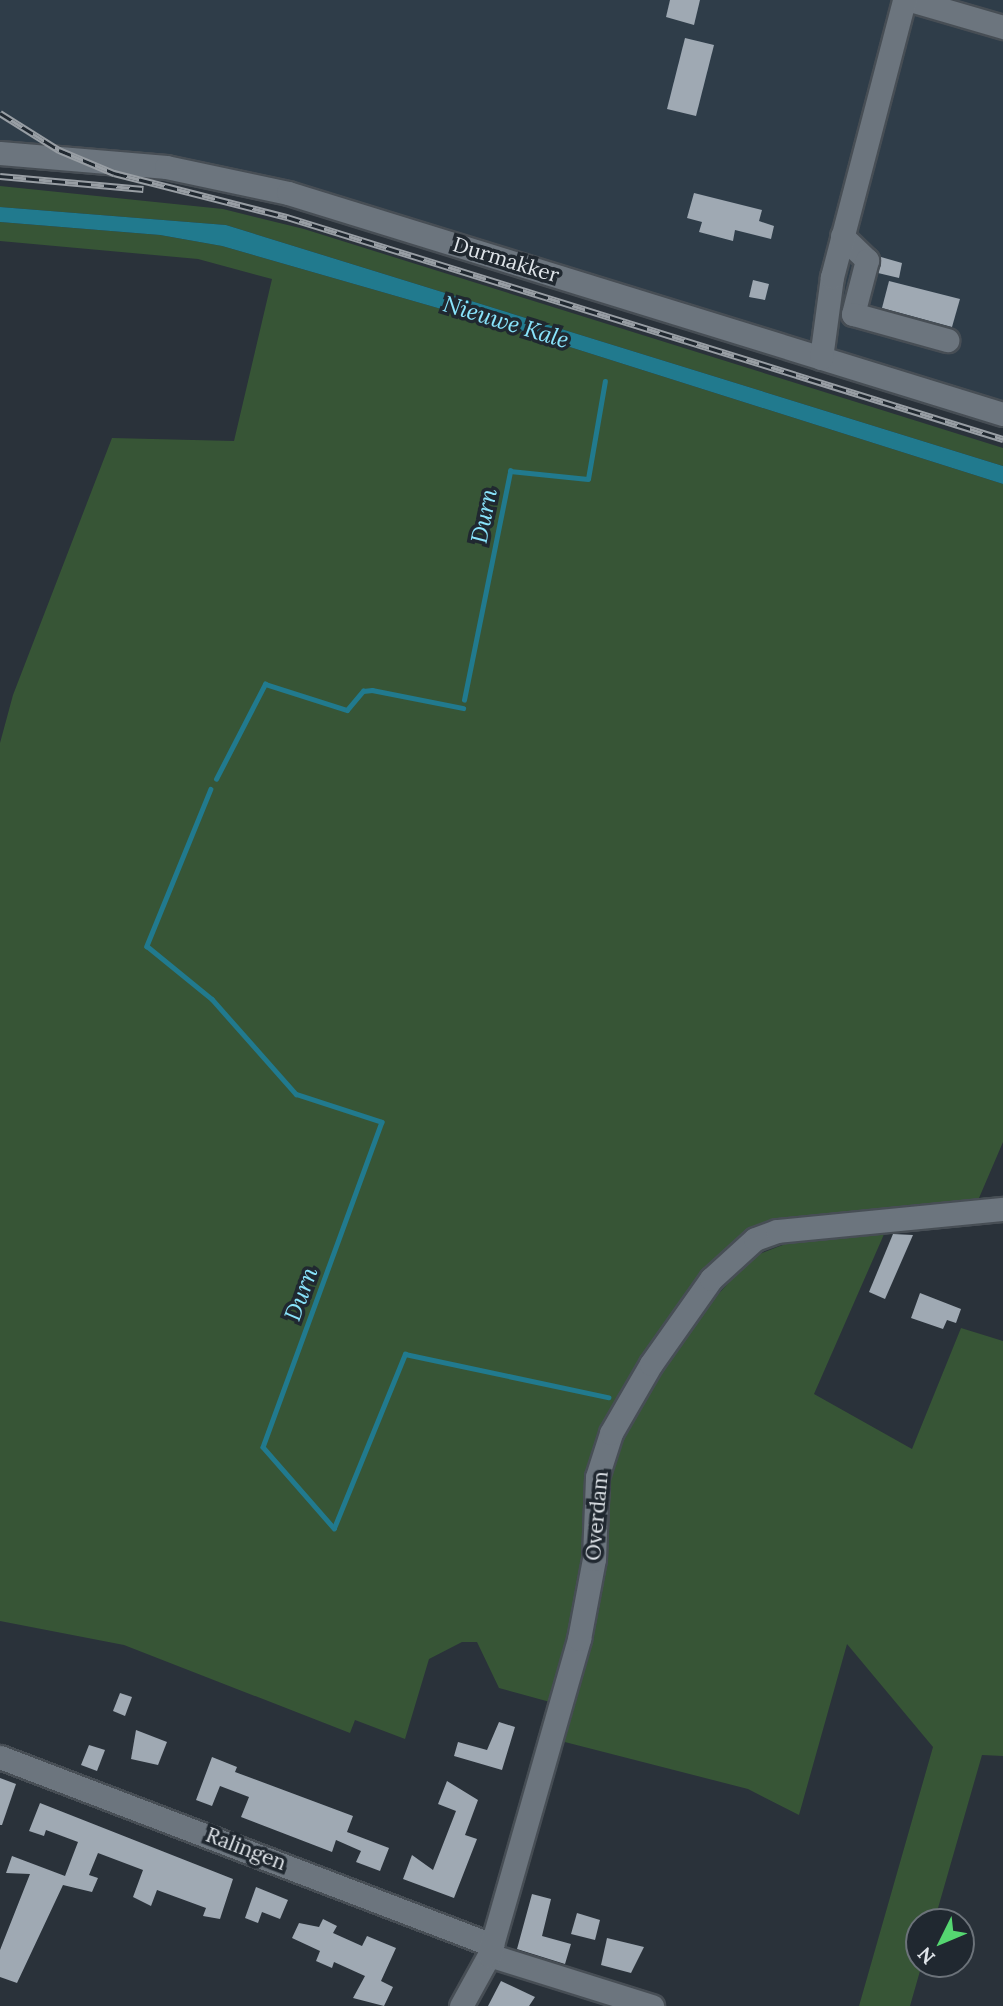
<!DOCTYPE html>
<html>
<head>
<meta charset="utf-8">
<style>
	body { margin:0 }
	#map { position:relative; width:1003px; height:2006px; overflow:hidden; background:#2a323a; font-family:Lora,serif }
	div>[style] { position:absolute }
	.built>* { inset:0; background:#2f3d49 }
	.green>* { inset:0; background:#375536 }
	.water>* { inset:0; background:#217a8e }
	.stream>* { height:4.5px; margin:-2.25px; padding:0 2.25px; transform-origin:2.25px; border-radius:2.25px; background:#217a8e }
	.building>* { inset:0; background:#9fa9b3 }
	.roads { filter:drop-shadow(2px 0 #474e55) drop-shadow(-2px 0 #474e55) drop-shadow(0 2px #474e55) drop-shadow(0 -2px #474e55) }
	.minor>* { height:23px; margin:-11.5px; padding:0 11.5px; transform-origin:11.5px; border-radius:11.5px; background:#6c757e }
	.rail>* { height:7px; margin-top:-3.5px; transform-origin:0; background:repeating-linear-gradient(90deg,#202830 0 13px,#989ea4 0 26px); box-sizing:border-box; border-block:2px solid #989ea4 }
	span { translate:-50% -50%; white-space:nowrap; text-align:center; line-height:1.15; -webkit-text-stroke:7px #202830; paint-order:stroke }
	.street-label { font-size:21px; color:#dee3e8 }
	.water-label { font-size:23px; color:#89e4fc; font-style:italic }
	.north { position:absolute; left:905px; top:1908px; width:70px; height:70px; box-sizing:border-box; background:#202830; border:2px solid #6c737a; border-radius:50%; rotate:227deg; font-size:19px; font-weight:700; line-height:28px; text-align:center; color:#dee3e8 }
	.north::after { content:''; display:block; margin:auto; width:24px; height:32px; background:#55d671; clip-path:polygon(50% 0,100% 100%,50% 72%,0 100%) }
</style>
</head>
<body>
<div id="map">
	<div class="built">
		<div style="clip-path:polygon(0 0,1003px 0,1003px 407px,259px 174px,209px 163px,0 144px)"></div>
	</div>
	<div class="green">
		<div style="clip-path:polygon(0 186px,223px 209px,304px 229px,1003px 448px,1003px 466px,226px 225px,0 207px)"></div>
		<div style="clip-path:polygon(0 222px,160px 235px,222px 246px,535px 336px,1003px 484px,1003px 1142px,979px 1198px,1003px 1196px,1003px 1201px,838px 1218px,713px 1264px,602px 1425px,579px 1599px,550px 1702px,499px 1688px,477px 1642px,462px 1642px,429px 1659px,405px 1739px,355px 1720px,350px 1733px,124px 1645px,0 1621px,0 743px,13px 695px,112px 438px,234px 441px,272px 279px,198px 259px,0 241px)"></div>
		<div style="clip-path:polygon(885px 1232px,814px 1394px,912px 1449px,961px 1328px,1003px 1341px,1003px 1756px,982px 1755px,934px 1922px,919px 1922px,922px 1964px,910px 2006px,859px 2006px,933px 1747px,847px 1644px,799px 1815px,748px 1789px,557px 1740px,617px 1446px,657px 1374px,683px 1333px,752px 1257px,793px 1241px)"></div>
	</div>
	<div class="water">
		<div style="clip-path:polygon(0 207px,226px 225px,1003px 466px,1003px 484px,535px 336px,222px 246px,160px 235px,0 222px)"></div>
	</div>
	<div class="stream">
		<div style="left:464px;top:700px;width:234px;rotate:-78.6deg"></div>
		<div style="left:510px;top:471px;width:78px;rotate:5.9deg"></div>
		<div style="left:588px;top:479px;width:99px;rotate:-80.2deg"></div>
		<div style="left:216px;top:779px;width:107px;rotate:-62.7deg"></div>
		<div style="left:265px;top:684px;width:86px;rotate:17.6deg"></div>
		<div style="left:347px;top:710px;width:25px;rotate:-50deg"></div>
		<div style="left:363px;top:691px;width:9px;rotate:-6deg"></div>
		<div style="left:372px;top:690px;width:93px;rotate:11.2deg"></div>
		<div style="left:211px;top:789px;width:170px;rotate:112.2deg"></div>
		<div style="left:147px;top:946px;width:84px;rotate:39.2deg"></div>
		<div style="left:212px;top:999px;width:127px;rotate:48.5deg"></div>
		<div style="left:296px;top:1094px;width:90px;rotate:18deg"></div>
		<div style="left:382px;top:1122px;width:346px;rotate:110.1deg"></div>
		<div style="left:263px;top:1447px;width:108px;rotate:48.8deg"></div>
		<div style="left:334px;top:1528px;width:188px;rotate:-67.8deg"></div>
		<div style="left:405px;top:1354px;width:208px;rotate:12deg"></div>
	</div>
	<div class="building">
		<div style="clip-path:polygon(670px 0,700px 0,694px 25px,666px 17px)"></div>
		<div style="clip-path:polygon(685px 38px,714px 45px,696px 116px,667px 109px)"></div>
		<div style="clip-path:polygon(694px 193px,762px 210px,759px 221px,774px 226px,771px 239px,735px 230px,733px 241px,699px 232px,702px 222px,687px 218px)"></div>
		<div style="clip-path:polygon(881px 257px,902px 263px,899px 278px,878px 273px)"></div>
		<div style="clip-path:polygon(753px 280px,769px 284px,765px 300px,749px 297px)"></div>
		<div style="clip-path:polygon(889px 281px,960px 299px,952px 327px,882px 308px)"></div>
		<div style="clip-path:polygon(893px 1234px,913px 1235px,885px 1299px,869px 1292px)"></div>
		<div style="clip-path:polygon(920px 1293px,961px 1309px,956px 1323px,947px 1320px,943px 1329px,911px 1318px)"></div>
		<div style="clip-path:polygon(120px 1693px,132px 1697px,125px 1716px,113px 1711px)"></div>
		<div style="clip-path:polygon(499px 1722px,515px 1727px,502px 1770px,454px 1756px,458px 1742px,487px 1750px)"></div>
		<div style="clip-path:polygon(136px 1730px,167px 1742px,158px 1765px,131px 1759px)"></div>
		<div style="clip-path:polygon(89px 1745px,105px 1750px,97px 1771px,81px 1765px)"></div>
		<div style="clip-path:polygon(212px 1757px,237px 1767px,235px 1772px,353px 1816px,347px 1832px,389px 1848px,380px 1871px,356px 1862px,361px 1851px,336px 1840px,332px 1852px,241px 1817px,249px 1797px,220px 1786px,212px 1806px,196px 1800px)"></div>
		<div style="clip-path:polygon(0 1778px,16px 1784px,2px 1825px,0 1825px)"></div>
		<div style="clip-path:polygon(447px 1781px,478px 1800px,465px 1835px,477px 1839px,454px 1898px,403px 1879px,412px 1855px,433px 1870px,456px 1811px,438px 1804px)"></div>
		<div style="clip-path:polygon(40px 1803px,233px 1879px,220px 1919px,203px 1916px,206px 1908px,157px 1890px,151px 1906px,133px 1897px,143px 1870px,98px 1853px,89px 1875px,98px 1878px,92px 1892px,63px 1885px,17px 1983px,0 1977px,0 1950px,30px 1874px,6px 1873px,12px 1856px,65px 1876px,78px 1842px,46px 1830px,44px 1836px,29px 1831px)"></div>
		<div style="clip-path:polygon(256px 1887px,288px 1900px,280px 1919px,262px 1912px,258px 1923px,245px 1918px)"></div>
		<div style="clip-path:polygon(532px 1894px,551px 1899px,542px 1936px,571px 1944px,565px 1964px,517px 1949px)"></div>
		<div style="clip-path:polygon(577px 1913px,600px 1920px,595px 1940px,571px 1934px)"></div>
		<div style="clip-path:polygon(323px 1919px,337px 1926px,333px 1933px,362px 1946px,367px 1936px,396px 1948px,381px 1981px,393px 1987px,384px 2006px,353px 1998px,365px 1976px,334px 1962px,332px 1968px,316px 1961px,320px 1951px,292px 1938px,299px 1923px,319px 1927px)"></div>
		<div style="clip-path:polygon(607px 1938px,644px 1947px,631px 1973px,601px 1965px)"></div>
		<div style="clip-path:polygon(501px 1981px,535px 1997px,529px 2006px,488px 2006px)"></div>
	</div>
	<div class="roads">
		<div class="minor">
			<div style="left:910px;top:0;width:97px;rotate:16.2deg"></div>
			<div style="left:0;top:153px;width:167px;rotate:4.8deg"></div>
			<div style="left:166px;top:167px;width:125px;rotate:12deg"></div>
			<div style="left:288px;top:193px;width:748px;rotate:17.18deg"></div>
			<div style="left:842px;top:236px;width:35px;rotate:44deg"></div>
			<div style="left:867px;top:260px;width:56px;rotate:104.5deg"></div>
			<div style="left:853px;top:314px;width:98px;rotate:15.5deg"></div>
			<div style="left:821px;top:358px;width:82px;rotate:-82.3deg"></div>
			<div style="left:832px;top:277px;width:286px;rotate:-75.4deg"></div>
			<div style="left:0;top:1757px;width:527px;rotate:20.91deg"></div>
			<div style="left:489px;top:1955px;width:171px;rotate:17.4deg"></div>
			<div style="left:461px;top:2006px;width:58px;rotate:-61.2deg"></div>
			<div style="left:489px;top:1955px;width:329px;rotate:-74.1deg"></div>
			<div style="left:579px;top:1639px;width:81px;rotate:-79.4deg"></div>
			<div style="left:594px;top:1559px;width:82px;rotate:-87.9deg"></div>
			<div style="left:597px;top:1477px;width:46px;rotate:-72.3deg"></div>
			<div style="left:611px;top:1433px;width:80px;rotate:-59.9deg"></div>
			<div style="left:651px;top:1364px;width:104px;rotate:-54.8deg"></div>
			<div style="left:711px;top:1279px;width:59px;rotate:-42.3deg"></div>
			<div style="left:755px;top:1239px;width:23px;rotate:-20deg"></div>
			<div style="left:777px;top:1231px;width:227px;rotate:-5.6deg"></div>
		</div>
	</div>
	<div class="rail">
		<div style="left:0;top:113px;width:70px;rotate:32.1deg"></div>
		<div style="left:59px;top:150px;width:60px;rotate:22.7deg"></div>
		<div style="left:114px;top:173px;width:179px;rotate:14.3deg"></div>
		<div style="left:287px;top:217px;width:750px;rotate:17.23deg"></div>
		<div style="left:0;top:176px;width:144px;rotate:5.2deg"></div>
	</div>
	<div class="street-label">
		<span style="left:506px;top:260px;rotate:17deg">Durmakker</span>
		<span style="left:597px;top:1516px;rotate:-85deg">Overdam</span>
		<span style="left:246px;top:1849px;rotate:21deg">Ralingen</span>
	</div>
	<div class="water-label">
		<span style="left:506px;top:322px;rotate:17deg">Nieuwe Kale</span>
		<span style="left:484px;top:516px;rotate:-79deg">Durn</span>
		<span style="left:301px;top:1294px;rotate:-70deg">Durn</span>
	</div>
	<div class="north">N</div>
</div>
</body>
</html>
